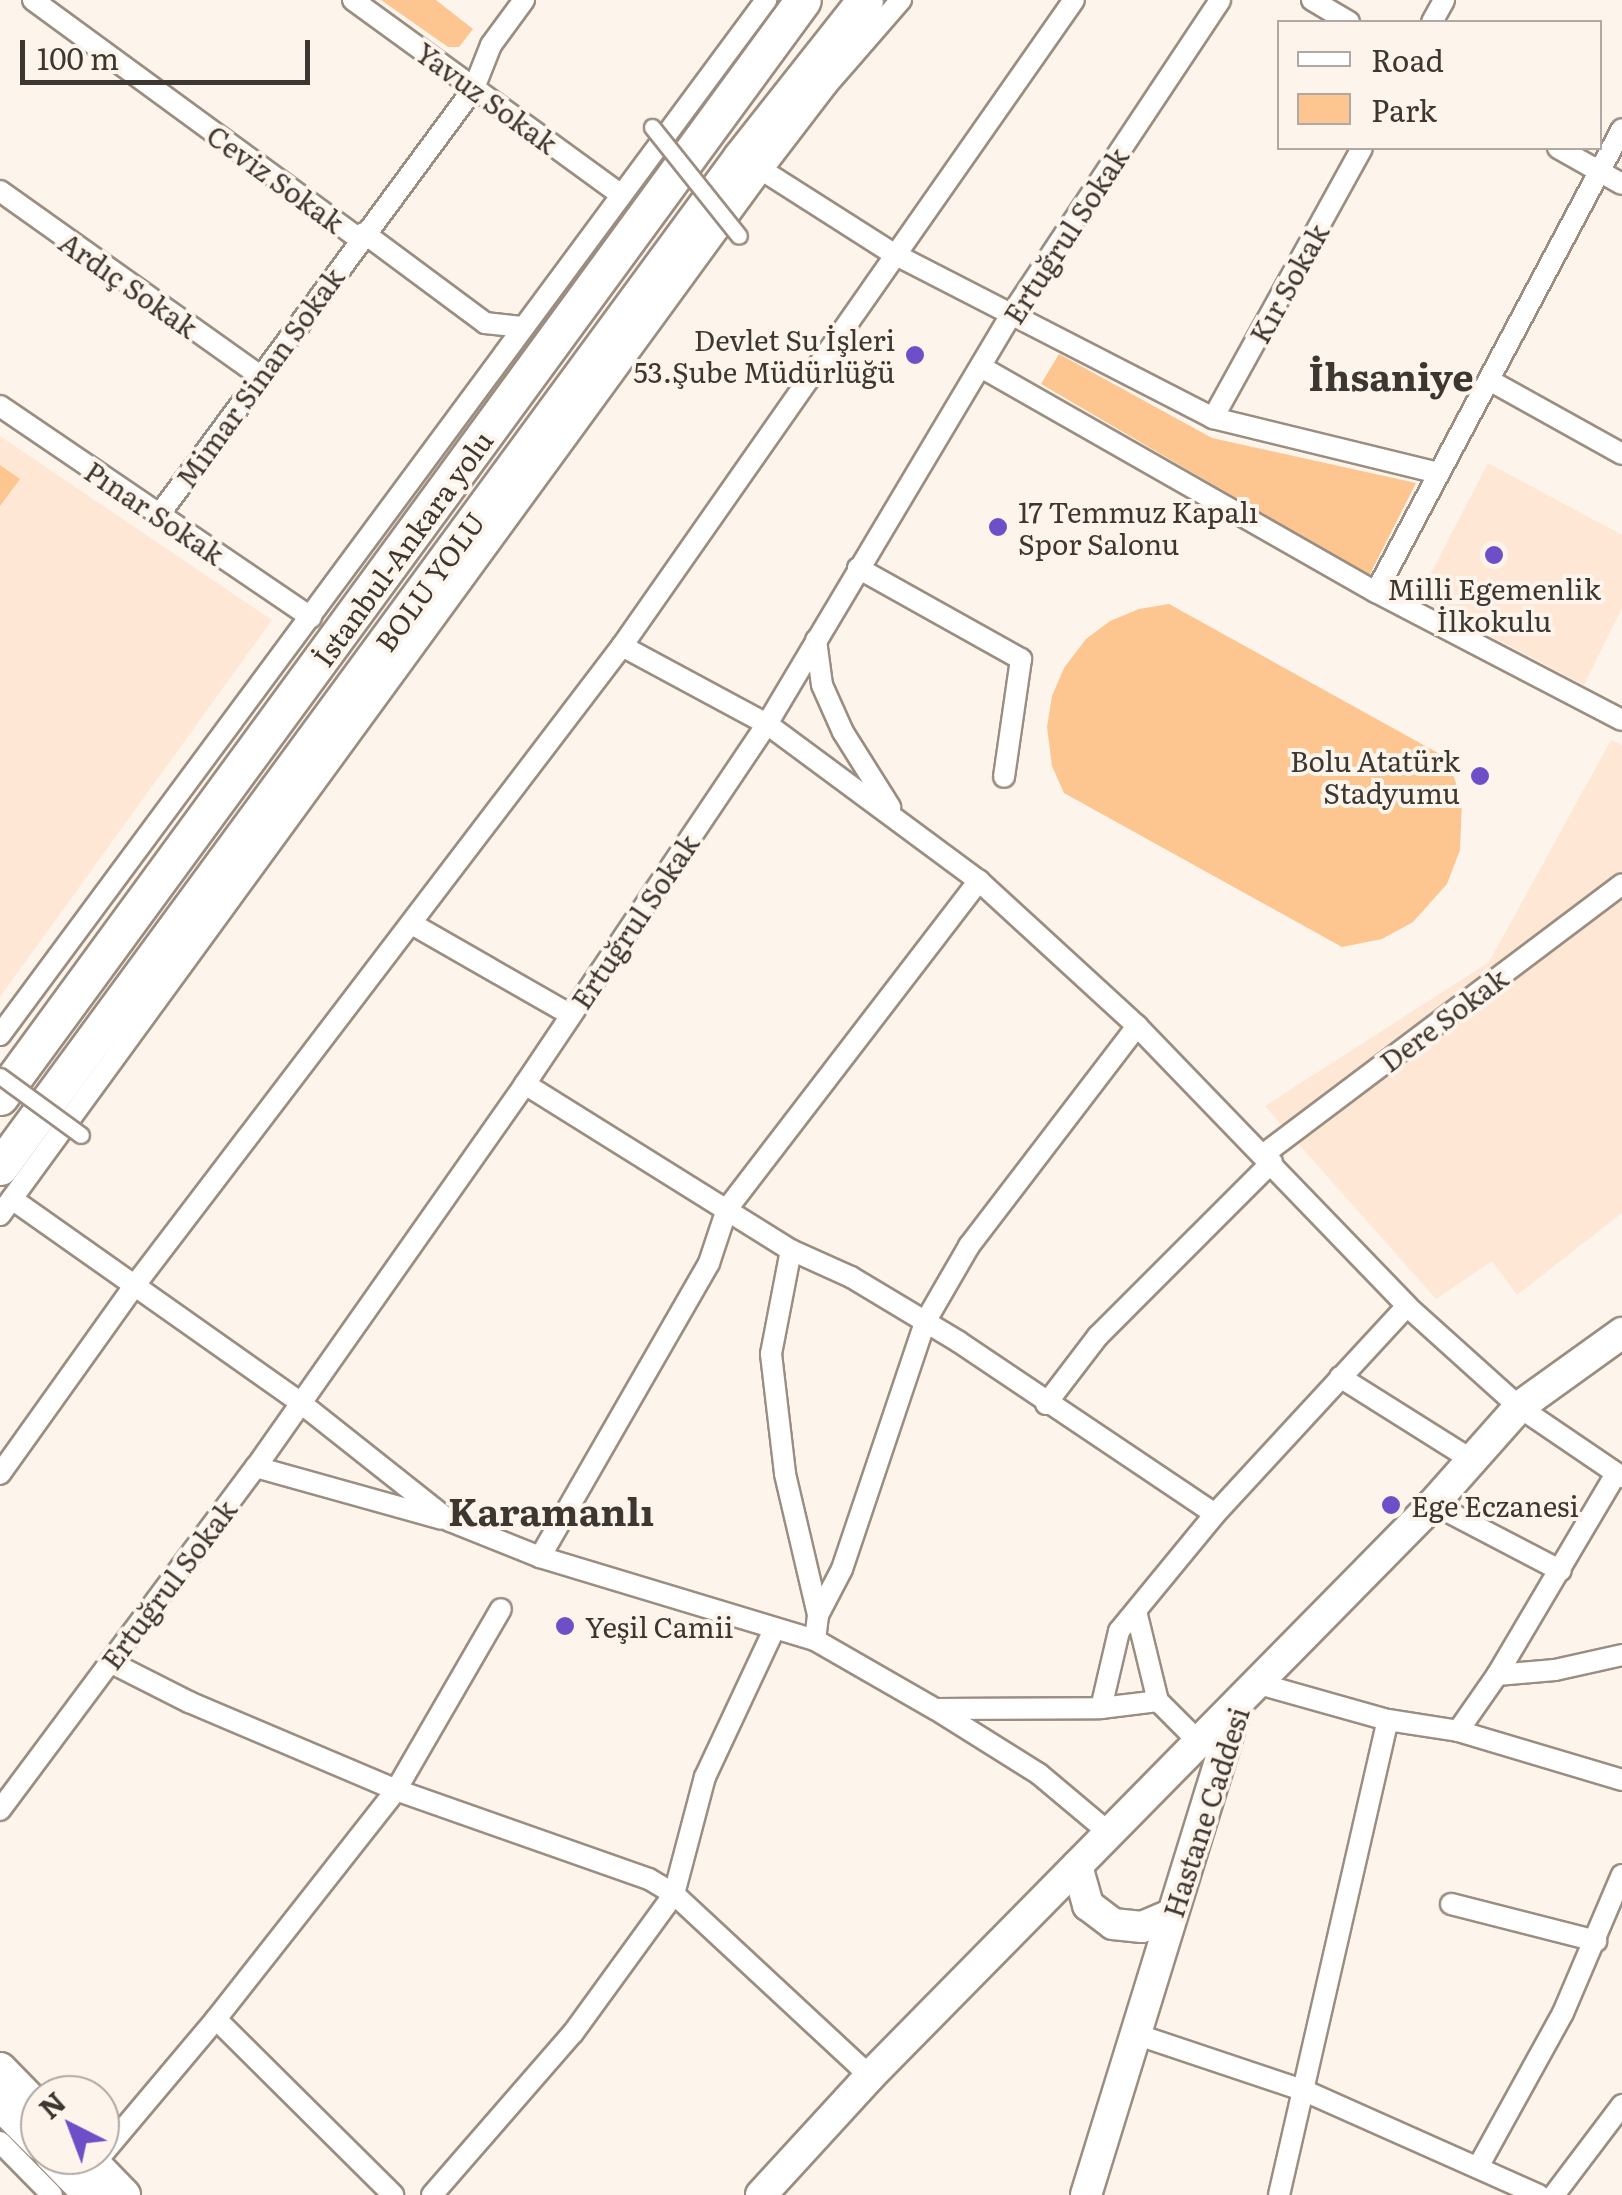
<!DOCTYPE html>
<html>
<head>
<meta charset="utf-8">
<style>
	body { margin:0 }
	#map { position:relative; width:1622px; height:2195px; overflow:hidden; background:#fdf4ec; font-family:Literata,serif }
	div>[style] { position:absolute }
	.built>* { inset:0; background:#fee8d5 }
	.green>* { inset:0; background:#fdc691 }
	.roads { filter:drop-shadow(2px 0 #9b8e81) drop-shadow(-2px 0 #9b8e81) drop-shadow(0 2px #9b8e81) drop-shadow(0 -2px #9b8e81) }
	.minor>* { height:20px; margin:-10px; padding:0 10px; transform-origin:10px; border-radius:10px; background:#fff }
	.secondary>* { height:30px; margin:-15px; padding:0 15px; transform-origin:15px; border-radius:15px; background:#fff }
	.primary>* { height:32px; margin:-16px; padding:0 16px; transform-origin:16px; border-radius:16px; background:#fff }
	.trunk>* { height:35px; margin:-17.5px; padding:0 17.5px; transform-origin:17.5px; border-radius:17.5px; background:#fff }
	.bridges { filter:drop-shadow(2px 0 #9b8e81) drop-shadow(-2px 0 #9b8e81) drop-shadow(0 2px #9b8e81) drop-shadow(0 -2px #9b8e81) }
	.pedestrian-bridge>* { height:15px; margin:-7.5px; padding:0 7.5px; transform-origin:7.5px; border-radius:7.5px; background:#fff }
	.dots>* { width:28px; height:28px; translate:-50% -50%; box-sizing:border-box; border:5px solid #fdf4ec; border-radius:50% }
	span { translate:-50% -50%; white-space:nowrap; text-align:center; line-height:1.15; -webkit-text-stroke:8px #fdf4ec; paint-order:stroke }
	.street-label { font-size:28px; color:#3d3732 }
	.poi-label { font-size:28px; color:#3d3732 }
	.right { translate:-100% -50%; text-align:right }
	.left { translate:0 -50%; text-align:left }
	.district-label { font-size:38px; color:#3d3732; font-weight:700 }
	.legend { position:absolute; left:1277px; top:20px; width:325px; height:130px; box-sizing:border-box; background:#fdf4ec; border:2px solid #b0a8a2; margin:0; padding:12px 18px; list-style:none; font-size:30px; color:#3d3732 }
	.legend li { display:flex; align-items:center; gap:20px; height:50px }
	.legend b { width:50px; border:2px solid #b0a8a2 }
	.north { position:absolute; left:20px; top:2075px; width:100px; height:100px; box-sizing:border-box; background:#fdf4ec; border:2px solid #b0a8a2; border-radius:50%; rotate:318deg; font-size:28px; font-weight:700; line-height:40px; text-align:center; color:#3d3732 }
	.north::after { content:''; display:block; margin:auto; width:35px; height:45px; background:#6f4fc8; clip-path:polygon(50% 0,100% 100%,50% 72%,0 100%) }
	.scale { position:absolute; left:20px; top:40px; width:290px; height:45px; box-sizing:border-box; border:5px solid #3d3732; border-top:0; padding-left:12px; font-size:30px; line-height:35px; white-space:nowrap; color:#3d3732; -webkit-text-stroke:8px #fdf4ec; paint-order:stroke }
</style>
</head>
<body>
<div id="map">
	<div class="built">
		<div style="clip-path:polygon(0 436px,272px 620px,0 997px)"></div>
		<div style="clip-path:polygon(1488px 463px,1622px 535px,1622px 608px,1584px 685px,1418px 598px)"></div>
		<div style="clip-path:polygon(1611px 740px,1622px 745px,1622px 1213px,1517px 1295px,1492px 1261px,1436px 1299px,1265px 1106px,1489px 962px)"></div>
	</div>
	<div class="green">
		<div style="clip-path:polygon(381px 0,436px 0,473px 29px,459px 47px,448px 47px)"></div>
		<div style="clip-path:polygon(1059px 354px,1212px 438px,1416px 483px,1369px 576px,1041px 384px)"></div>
		<div style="clip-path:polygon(0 465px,20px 479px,0 506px)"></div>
		<div style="clip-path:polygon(1169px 604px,1447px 758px,1462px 800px,1460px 850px,1447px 884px,1413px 922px,1382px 939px,1342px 947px,1064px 793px,1052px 766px,1047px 727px,1052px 696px,1064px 668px,1086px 639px,1110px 621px,1139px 609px)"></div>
	</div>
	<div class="roads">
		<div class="minor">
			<div style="left:33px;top:0;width:405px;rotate:36.2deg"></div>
			<div style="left:353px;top:0;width:331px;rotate:36deg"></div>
			<div style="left:1312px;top:0;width:43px;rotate:30.7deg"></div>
			<div style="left:1432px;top:22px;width:25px;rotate:-61deg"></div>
			<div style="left:1558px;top:148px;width:73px;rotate:29.4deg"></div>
			<div style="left:762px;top:170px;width:156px;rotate:32.5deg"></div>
			<div style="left:894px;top:254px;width:359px;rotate:27.2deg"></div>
			<div style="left:1213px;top:418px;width:232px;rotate:13.7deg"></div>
			<div style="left:0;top:191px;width:319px;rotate:35.4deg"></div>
			<div style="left:364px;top:233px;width:151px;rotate:36.6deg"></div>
			<div style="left:485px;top:323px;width:39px;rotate:6deg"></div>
			<div style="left:981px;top:367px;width:455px;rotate:29.7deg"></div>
			<div style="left:1376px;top:592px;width:277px;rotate:27.5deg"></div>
			<div style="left:1489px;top:380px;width:152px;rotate:29.1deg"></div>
			<div style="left:0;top:406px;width:376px;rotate:34.2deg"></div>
			<div style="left:1213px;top:418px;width:308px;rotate:-61.1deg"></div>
			<div style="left:159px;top:515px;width:531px;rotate:-53.58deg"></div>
			<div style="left:474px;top:88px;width:46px;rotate:-68.4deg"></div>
			<div style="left:491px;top:45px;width:56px;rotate:-53.7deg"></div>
			<div style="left:858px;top:568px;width:187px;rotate:29.2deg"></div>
			<div style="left:1021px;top:659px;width:119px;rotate:98.2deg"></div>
			<div style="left:1376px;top:592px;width:524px;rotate:-62.02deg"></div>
			<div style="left:816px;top:640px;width:45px;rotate:82.4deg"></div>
			<div style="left:822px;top:685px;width:51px;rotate:65.9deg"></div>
			<div style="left:843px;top:732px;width:89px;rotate:57.9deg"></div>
			<div style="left:622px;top:646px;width:165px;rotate:28.3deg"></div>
			<div style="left:767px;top:724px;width:264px;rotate:36.5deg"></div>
			<div style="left:979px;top:881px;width:214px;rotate:42.5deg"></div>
			<div style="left:1137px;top:1026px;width:389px;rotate:46deg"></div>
			<div style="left:1407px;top:1306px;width:151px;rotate:42deg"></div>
			<div style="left:1519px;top:1407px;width:125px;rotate:34.2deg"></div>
			<div style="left:412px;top:924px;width:183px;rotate:29.8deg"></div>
			<div style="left:0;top:1035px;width:1288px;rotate:-53.49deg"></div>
			<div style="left:525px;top:1084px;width:314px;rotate:32deg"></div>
			<div style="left:791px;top:1250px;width:66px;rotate:24.2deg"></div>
			<div style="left:851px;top:1277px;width:126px;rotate:31deg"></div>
			<div style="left:959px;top:1342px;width:308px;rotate:33.9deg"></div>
			<div style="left:1264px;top:1154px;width:448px;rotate:-37deg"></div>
			<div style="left:12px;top:1199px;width:354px;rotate:35.2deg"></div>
			<div style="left:301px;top:1403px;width:190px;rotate:38.4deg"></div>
			<div style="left:450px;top:1521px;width:97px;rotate:21.8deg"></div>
			<div style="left:540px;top:1557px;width:287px;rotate:16.8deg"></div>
			<div style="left:815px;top:1640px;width:138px;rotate:29.9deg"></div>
			<div style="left:935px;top:1709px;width:166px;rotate:-0.3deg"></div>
			<div style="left:1101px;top:1708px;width:57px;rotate:-7deg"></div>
			<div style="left:1158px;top:1701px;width:57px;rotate:45deg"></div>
			<div style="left:0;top:1215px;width:1293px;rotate:-53.9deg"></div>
			<div style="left:762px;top:170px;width:107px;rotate:-52.6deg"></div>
			<div style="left:827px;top:85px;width:113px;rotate:-49deg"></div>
			<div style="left:791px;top:1250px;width:106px;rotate:100.9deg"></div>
			<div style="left:771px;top:1354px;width:121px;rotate:83.3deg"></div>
			<div style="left:785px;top:1474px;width:145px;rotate:76.8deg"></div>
			<div style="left:1340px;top:1377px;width:154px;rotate:32.2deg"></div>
			<div style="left:1046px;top:1404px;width:86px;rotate:-52.6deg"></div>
			<div style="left:1098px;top:1336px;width:246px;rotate:-45deg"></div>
			<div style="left:256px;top:1467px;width:193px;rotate:15.6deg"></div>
			<div style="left:0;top:1474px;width:232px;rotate:-54.5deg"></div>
			<div style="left:135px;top:1285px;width:803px;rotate:-52.69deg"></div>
			<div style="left:622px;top:646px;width:788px;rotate:-55.02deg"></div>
			<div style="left:1433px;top:1504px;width:144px;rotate:27.6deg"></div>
			<div style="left:540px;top:1557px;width:339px;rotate:-60.1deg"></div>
			<div style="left:709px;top:1263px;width:57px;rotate:-71.6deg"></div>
			<div style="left:727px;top:1209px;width:414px;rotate:-52.5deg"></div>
			<div style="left:1136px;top:1611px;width:93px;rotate:76.3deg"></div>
			<div style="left:815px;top:1640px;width:25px;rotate:-83deg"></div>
			<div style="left:818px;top:1615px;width:52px;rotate:-62.4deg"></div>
			<div style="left:842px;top:1569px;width:261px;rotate:-71.4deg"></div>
			<div style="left:925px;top:1322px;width:88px;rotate:-59.9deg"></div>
			<div style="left:969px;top:1246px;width:277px;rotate:-52.6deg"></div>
			<div style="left:110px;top:1662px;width:89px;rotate:26.9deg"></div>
			<div style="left:189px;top:1702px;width:225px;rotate:23deg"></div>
			<div style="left:396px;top:1790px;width:268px;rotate:19.4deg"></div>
			<div style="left:649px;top:1879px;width:29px;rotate:31deg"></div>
			<div style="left:674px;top:1894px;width:267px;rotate:42.9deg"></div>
			<div style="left:1497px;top:1675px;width:234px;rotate:-59.4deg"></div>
			<div style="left:1256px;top:1683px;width:137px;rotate:15.7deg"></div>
			<div style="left:1388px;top:1720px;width:71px;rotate:8.9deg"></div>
			<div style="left:1458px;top:1731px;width:171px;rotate:16.6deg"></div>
			<div style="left:1101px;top:1708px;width:79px;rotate:-76.8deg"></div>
			<div style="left:1119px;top:1631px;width:151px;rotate:-50.6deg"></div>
			<div style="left:1215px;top:1514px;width:283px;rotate:-47.3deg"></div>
			<div style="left:937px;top:1710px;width:120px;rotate:32.1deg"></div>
			<div style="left:1039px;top:1774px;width:90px;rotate:40deg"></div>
			<div style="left:1458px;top:1731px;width:68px;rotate:-55.1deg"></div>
			<div style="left:1497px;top:1675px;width:58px;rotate:-4.9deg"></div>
			<div style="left:1555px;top:1670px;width:69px;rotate:-12.6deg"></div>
			<div style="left:0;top:1810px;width:428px;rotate:-53.3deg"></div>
			<div style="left:256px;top:1467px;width:468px;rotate:-54.9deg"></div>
			<div style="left:525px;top:1084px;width:434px;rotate:-56.1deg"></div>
			<div style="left:767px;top:724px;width:476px;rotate:-59.2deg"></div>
			<div style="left:1011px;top:315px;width:378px;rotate:-56.4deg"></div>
			<div style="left:1451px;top:1904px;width:150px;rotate:14.3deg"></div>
			<div style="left:216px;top:2019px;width:250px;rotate:44.8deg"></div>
			<div style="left:1135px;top:2034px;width:179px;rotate:18.5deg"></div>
			<div style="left:1305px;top:2091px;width:256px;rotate:24deg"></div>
			<div style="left:0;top:2142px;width:74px;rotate:45.5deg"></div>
			<div style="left:94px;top:2164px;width:189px;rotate:-49.9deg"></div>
			<div style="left:216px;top:2019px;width:291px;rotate:-51.8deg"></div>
			<div style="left:396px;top:1790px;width:209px;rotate:-59.9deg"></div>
			<div style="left:1478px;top:2167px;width:176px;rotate:-61.1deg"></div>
			<div style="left:1563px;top:2013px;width:150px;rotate:-66.9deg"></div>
			<div style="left:432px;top:2195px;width:215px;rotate:-49deg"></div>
			<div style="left:573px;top:2033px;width:172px;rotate:-54deg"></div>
			<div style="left:674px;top:1894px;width:121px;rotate:-75.2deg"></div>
			<div style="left:705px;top:1777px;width:162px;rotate:-64.9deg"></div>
			<div style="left:1279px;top:2195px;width:487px;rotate:-77.1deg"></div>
			<div style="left:1554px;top:2195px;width:113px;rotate:-52.9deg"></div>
		</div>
		<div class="secondary">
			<div style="left:1077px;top:1866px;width:41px;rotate:74.2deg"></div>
			<div style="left:1088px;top:1905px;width:31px;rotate:37deg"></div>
			<div style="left:1113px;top:1924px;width:29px;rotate:6deg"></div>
			<div style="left:1142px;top:1927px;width:30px;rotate:-23deg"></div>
			<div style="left:761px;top:2195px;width:161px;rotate:-47.5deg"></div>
			<div style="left:870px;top:2076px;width:803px;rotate:-45.45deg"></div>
			<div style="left:1433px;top:1504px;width:130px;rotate:-48.4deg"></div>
			<div style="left:1519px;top:1407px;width:127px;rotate:-35.7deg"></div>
			<div style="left:1086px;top:2195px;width:512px;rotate:-72.84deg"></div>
		</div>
		<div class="primary">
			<div style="left:0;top:2069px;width:57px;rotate:45.7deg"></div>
			<div style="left:0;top:2104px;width:57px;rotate:45deg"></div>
			<div style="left:51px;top:2155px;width:56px;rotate:45.7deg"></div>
			<div style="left:85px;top:2155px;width:56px;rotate:45.7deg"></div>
		</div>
		<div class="trunk">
			<div style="left:0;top:1097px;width:1359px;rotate:-53.8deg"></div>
			<div style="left:0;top:1167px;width:1253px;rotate:-53.73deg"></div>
			<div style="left:741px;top:157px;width:200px;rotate:-51.7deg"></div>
		</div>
	</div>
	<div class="bridges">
		<div class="pedestrian-bridge">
			<div style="left:652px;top:127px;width:139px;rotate:51.4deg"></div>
			<div style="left:0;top:1076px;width:100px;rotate:36.1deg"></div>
		</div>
	</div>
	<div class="dots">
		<div style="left:915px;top:355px;background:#6f4fc8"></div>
		<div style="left:998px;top:527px;background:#6f4fc8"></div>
		<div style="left:1494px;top:555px;background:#6f4fc8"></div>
		<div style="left:1480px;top:776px;background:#6f4fc8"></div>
		<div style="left:1391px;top:1505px;background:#6f4fc8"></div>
		<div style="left:565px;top:1626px;background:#6f4fc8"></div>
	</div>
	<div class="street-label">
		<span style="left:487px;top:97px;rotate:36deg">Yavuz Sokak</span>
		<span style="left:276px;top:178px;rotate:36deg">Ceviz Sokak</span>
		<span style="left:1065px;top:235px;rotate:-57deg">Ertuğrul Sokak</span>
		<span style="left:1288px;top:283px;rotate:-61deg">Kır Sokak</span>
		<span style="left:129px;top:284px;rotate:35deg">Ardıç Sokak</span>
		<span style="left:259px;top:377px;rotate:-54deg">Mimar Sinan Sokak</span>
		<span style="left:155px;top:512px;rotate:34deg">Pınar Sokak</span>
		<span style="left:402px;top:548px;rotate:-54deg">İstanbul-Ankara yolu</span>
		<span style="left:429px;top:581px;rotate:-54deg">BOLU YOLU</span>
		<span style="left:634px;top:921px;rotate:-56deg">Ertuğrul Sokak</span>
		<span style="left:1443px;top:1019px;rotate:-37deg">Dere Sokak</span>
		<span style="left:168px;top:1584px;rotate:-53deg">Ertuğrul Sokak</span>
		<span style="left:1205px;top:1812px;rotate:-72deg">Hastane Caddesi</span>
	</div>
	<div class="poi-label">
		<span class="right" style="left:895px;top:355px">Devlet Su İşleri<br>53.Şube Müdürlüğü</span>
		<span class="left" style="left:1018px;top:527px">17 Temmuz Kapalı<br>Spor Salonu</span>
		<span style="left:1494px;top:604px">Milli Egemenlik<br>İlkokulu</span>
		<span class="right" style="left:1460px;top:776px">Bolu Atatürk<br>Stadyumu</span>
		<span class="left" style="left:1411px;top:1505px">Ege Eczanesi</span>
		<span class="left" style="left:585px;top:1626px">Yeşil Camii</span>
	</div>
	<div class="district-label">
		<span style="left:1391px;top:375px">İhsaniye</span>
		<span style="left:551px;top:1510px">Karamanlı</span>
	</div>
	<ul class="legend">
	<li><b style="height:12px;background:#fff"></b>Road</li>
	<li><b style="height:28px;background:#fdc691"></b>Park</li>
	</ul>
	<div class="north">N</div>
	<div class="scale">100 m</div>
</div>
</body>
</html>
